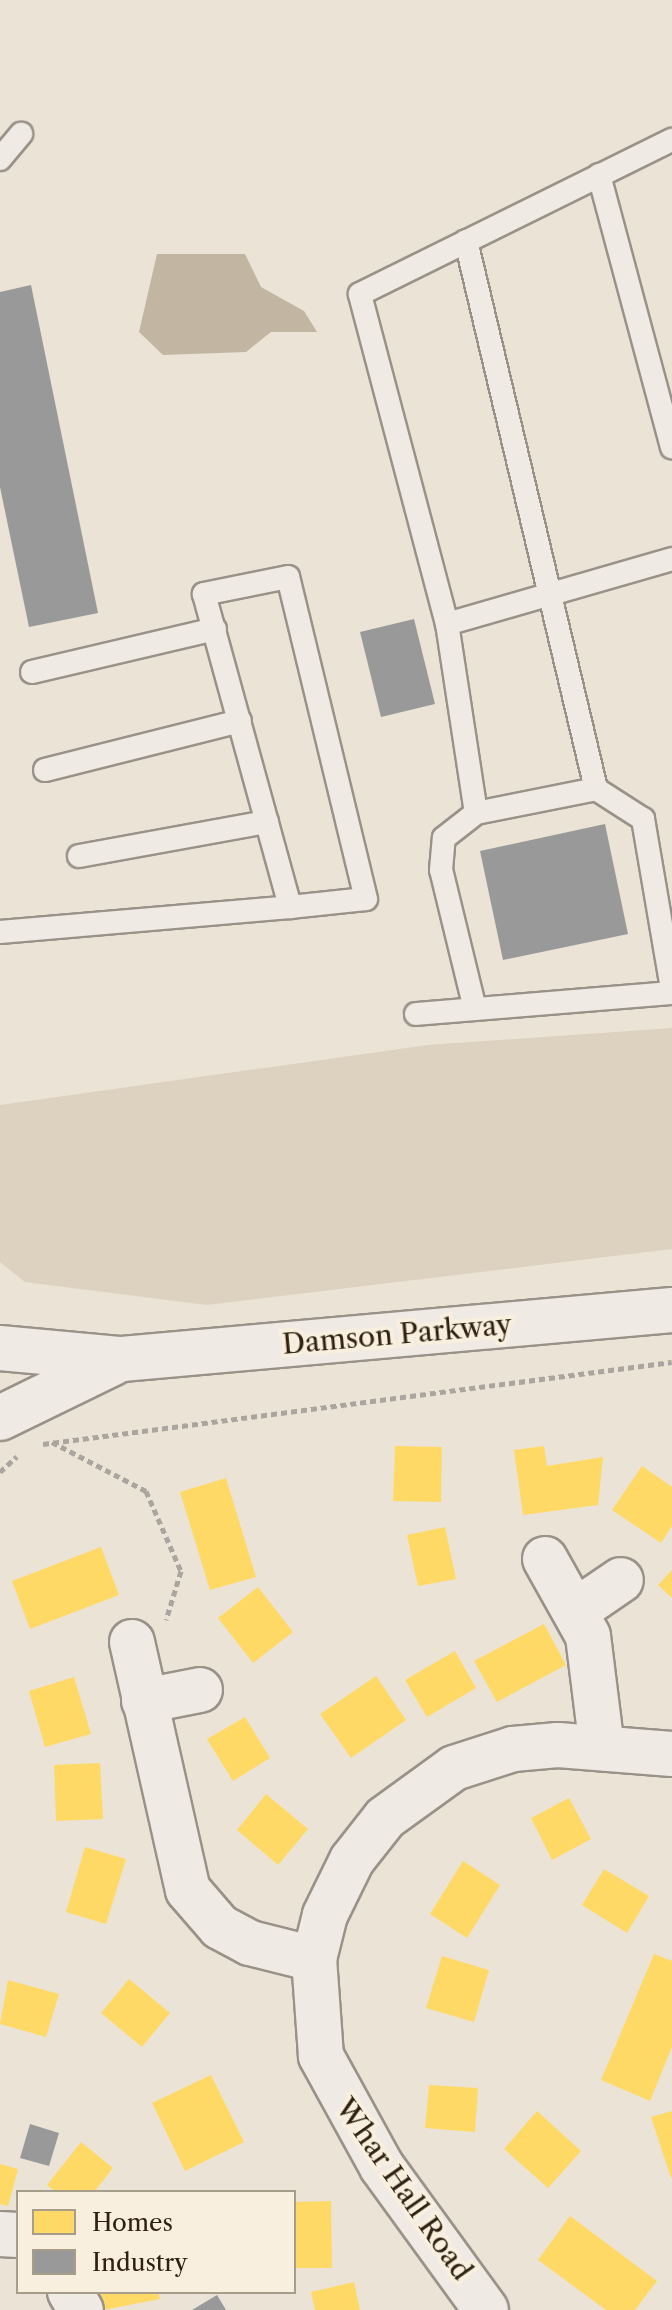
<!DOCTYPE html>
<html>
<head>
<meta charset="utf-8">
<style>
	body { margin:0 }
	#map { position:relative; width:672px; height:2310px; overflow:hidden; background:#ebe3d6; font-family:"Libre Caslon Text",serif }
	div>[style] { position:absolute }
	.green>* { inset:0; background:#ddd2bf }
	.water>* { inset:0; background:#c2b6a2 }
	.homes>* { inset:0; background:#ffd966 }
	.industry>* { inset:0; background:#999 }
	.path>* { height:5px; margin-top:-2.5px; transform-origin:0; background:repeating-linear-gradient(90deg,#aaa59e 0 6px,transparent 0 10px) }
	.roads { filter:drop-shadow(2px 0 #989288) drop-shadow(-2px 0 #989288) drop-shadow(0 2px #989288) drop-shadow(0 -2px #989288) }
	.service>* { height:22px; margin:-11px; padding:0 11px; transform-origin:11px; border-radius:11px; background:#efebe4 }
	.minor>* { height:44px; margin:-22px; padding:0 22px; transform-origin:22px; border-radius:22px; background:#efebe4 }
	.tertiary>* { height:44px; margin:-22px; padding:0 22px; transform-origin:22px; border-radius:22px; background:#efebe4 }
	span { translate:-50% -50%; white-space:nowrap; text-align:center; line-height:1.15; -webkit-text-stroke:8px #f8efde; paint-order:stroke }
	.street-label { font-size:28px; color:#2e210f }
	.legend { position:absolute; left:16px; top:2190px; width:280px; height:104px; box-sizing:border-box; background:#f8efde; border:2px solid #a79d8b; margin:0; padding:10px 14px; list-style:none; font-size:24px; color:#2e210f }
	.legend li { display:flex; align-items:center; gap:16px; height:40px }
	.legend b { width:40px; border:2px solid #a79d8b }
</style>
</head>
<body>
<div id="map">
	<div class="green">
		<div style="clip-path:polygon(672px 1028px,672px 1249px,207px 1305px,25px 1282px,0 1262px,0 1105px,428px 1045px)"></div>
	</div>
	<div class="water">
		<div style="clip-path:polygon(157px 254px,245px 254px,261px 287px,304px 311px,317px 332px,271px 332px,246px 352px,163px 355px,139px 332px)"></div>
	</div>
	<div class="homes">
		<div style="clip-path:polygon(395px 1446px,442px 1447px,441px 1502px,393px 1501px)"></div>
		<div style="clip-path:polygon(544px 1446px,547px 1466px,603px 1457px,598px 1505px,523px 1515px,514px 1450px)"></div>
		<div style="clip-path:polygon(642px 1466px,672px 1487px,672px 1526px,661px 1543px,612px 1510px)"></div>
		<div style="clip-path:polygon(226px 1478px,256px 1577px,210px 1590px,180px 1492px)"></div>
		<div style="clip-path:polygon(445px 1527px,456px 1579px,418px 1586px,407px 1535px)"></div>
		<div style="clip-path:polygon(101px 1547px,119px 1595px,30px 1629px,12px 1581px)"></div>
		<div style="clip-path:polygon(672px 1570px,672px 1598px,658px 1585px)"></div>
		<div style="clip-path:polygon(258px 1587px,293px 1632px,253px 1663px,218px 1618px)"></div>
		<div style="clip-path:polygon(544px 1624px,566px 1665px,497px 1702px,474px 1661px)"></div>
		<div style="clip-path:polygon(455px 1651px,476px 1688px,427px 1717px,405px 1680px)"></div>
		<div style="clip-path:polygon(376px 1676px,406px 1720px,351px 1758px,320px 1714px)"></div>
		<div style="clip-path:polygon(74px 1677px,91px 1734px,45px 1747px,29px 1691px)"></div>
		<div style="clip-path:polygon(245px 1717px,270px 1758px,233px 1781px,207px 1739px)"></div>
		<div style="clip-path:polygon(100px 1763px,103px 1819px,56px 1821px,54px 1765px)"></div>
		<div style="clip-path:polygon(266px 1794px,308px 1829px,278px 1865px,237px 1830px)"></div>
		<div style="clip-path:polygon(569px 1798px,591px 1839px,552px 1860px,531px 1818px)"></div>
		<div style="clip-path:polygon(85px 1847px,126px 1859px,106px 1924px,66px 1912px)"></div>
		<div style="clip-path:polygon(463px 1861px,500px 1885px,467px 1938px,430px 1914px)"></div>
		<div style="clip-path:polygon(604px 1869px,649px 1896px,627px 1933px,582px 1905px)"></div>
		<div style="clip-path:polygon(654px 1954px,672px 1961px,672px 2047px,650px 2101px,601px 2080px)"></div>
		<div style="clip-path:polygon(442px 1956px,489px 1970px,474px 2022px,426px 2008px)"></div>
		<div style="clip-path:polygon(129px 1979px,170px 2013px,142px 2047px,101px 2013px)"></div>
		<div style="clip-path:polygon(8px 1980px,59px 1994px,46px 2037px,0 2024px)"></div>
		<div style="clip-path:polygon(211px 2075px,244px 2142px,185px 2171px,152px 2103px)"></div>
		<div style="clip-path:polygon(429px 2085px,478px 2088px,475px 2132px,425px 2128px)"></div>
		<div style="clip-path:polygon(537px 2111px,581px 2151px,548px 2188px,504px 2149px)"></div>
		<div style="clip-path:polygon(672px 2111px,672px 2178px,671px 2178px,651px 2117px)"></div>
		<div style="clip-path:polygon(81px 2142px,113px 2168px,94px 2192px,56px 2192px,47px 2185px)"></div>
		<div style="clip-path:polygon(0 2164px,18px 2169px,8px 2206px,0 2204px)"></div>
		<div style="clip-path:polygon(331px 2201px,332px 2268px,294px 2268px,294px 2202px)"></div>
		<div style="clip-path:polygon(570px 2216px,657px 2281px,635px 2310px,606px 2310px,538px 2260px)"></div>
		<div style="clip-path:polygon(354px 2282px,360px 2310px,315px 2310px,311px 2292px)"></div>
		<div style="clip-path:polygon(98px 2292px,158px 2292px,160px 2299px,103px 2310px)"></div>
	</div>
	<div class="industry">
		<div style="clip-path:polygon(31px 285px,98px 613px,29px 627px,0 487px,0 292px)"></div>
		<div style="clip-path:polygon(414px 619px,435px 704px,381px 717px,360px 632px)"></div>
		<div style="clip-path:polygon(605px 824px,628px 934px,503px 960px,480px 851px)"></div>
		<div style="clip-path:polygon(30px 2124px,59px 2133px,49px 2166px,20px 2158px)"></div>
		<div style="clip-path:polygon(217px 2295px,226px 2310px,192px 2310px)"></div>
	</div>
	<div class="path">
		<div style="left:52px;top:1442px;width:106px;rotate:27.5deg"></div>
		<div style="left:146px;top:1491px;width:87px;rotate:66.4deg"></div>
		<div style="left:181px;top:1571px;width:51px;rotate:107deg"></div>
		<div style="left:43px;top:1444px;width:634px;rotate:-7.43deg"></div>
		<div style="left:0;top:1472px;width:23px;rotate:-43deg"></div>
	</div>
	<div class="roads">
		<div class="service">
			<div style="left:0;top:159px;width:33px;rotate:-50deg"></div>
			<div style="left:599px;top:175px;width:282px;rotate:75deg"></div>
			<div style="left:466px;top:241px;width:563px;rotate:76.65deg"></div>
			<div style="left:447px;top:624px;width:341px;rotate:-104.8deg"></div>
			<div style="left:360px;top:294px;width:348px;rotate:-26.3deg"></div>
			<div style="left:32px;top:672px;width:188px;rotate:-13.2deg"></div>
			<div style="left:45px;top:770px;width:201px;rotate:-14.1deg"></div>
			<div style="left:476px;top:813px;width:191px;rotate:-98.7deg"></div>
			<div style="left:447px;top:624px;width:234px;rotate:-16.1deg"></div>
			<div style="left:79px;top:856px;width:191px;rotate:-10.3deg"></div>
			<div style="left:0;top:932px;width:291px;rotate:-4.9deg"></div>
			<div style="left:290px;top:907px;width:76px;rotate:-6deg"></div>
			<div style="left:366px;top:899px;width:331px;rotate:-103.6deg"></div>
			<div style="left:288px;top:577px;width:86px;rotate:168.6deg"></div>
			<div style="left:204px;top:594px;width:325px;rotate:74.6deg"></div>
			<div style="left:475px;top:1009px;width:143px;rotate:-103.7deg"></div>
			<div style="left:441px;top:870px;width:32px;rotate:-85deg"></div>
			<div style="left:444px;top:838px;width:41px;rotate:-38deg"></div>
			<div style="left:476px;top:813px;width:122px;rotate:-11.3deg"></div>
			<div style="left:596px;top:789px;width:56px;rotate:32.6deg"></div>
			<div style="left:643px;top:819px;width:171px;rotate:80.3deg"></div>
			<div style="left:416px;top:1014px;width:257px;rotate:-4.7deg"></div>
		</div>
		<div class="minor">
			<div style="left:545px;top:1559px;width:88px;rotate:60.8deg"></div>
			<div style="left:588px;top:1636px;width:113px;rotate:82.9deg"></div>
			<div style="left:577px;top:1610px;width:53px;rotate:-34.3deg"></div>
			<div style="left:132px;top:1642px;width:254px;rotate:77.3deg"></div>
			<div style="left:188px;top:1890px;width:49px;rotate:49.1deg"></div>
			<div style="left:220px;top:1927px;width:34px;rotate:28deg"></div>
			<div style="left:250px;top:1943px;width:66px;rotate:14deg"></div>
			<div style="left:144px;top:1701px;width:57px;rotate:-11.1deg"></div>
			<div style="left:0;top:2234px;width:18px;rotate:3deg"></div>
			<div style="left:70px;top:2292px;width:21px;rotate:59deg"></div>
			<div style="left:486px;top:2310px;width:177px;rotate:-126deg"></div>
			<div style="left:382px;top:2167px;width:127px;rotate:-118.8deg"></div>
			<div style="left:321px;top:2056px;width:97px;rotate:-94.1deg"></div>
			<div style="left:314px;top:1959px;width:45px;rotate:-76deg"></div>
			<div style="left:325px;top:1915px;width:61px;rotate:-63.9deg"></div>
			<div style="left:352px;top:1860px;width:53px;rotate:-51.8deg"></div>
			<div style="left:385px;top:1818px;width:85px;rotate:-35.9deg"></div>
			<div style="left:454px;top:1768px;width:62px;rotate:-17.9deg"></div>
			<div style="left:513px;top:1749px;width:45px;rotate:-5.1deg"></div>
			<div style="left:558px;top:1745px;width:114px;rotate:4.5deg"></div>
		</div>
		<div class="tertiary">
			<div style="left:0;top:1348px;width:122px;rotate:5.2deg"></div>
			<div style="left:122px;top:1359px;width:552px;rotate:-5.09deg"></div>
			<div style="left:0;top:1418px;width:126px;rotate:-26deg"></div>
		</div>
	</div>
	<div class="street-label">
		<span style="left:397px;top:1334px;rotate:-5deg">Damson Parkway</span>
		<span style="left:404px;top:2189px;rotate:55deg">Whar Hall Road</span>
	</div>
	<ul class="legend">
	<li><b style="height:22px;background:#ffd966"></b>Homes</li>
	<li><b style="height:22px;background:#999"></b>Industry</li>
	</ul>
</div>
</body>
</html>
